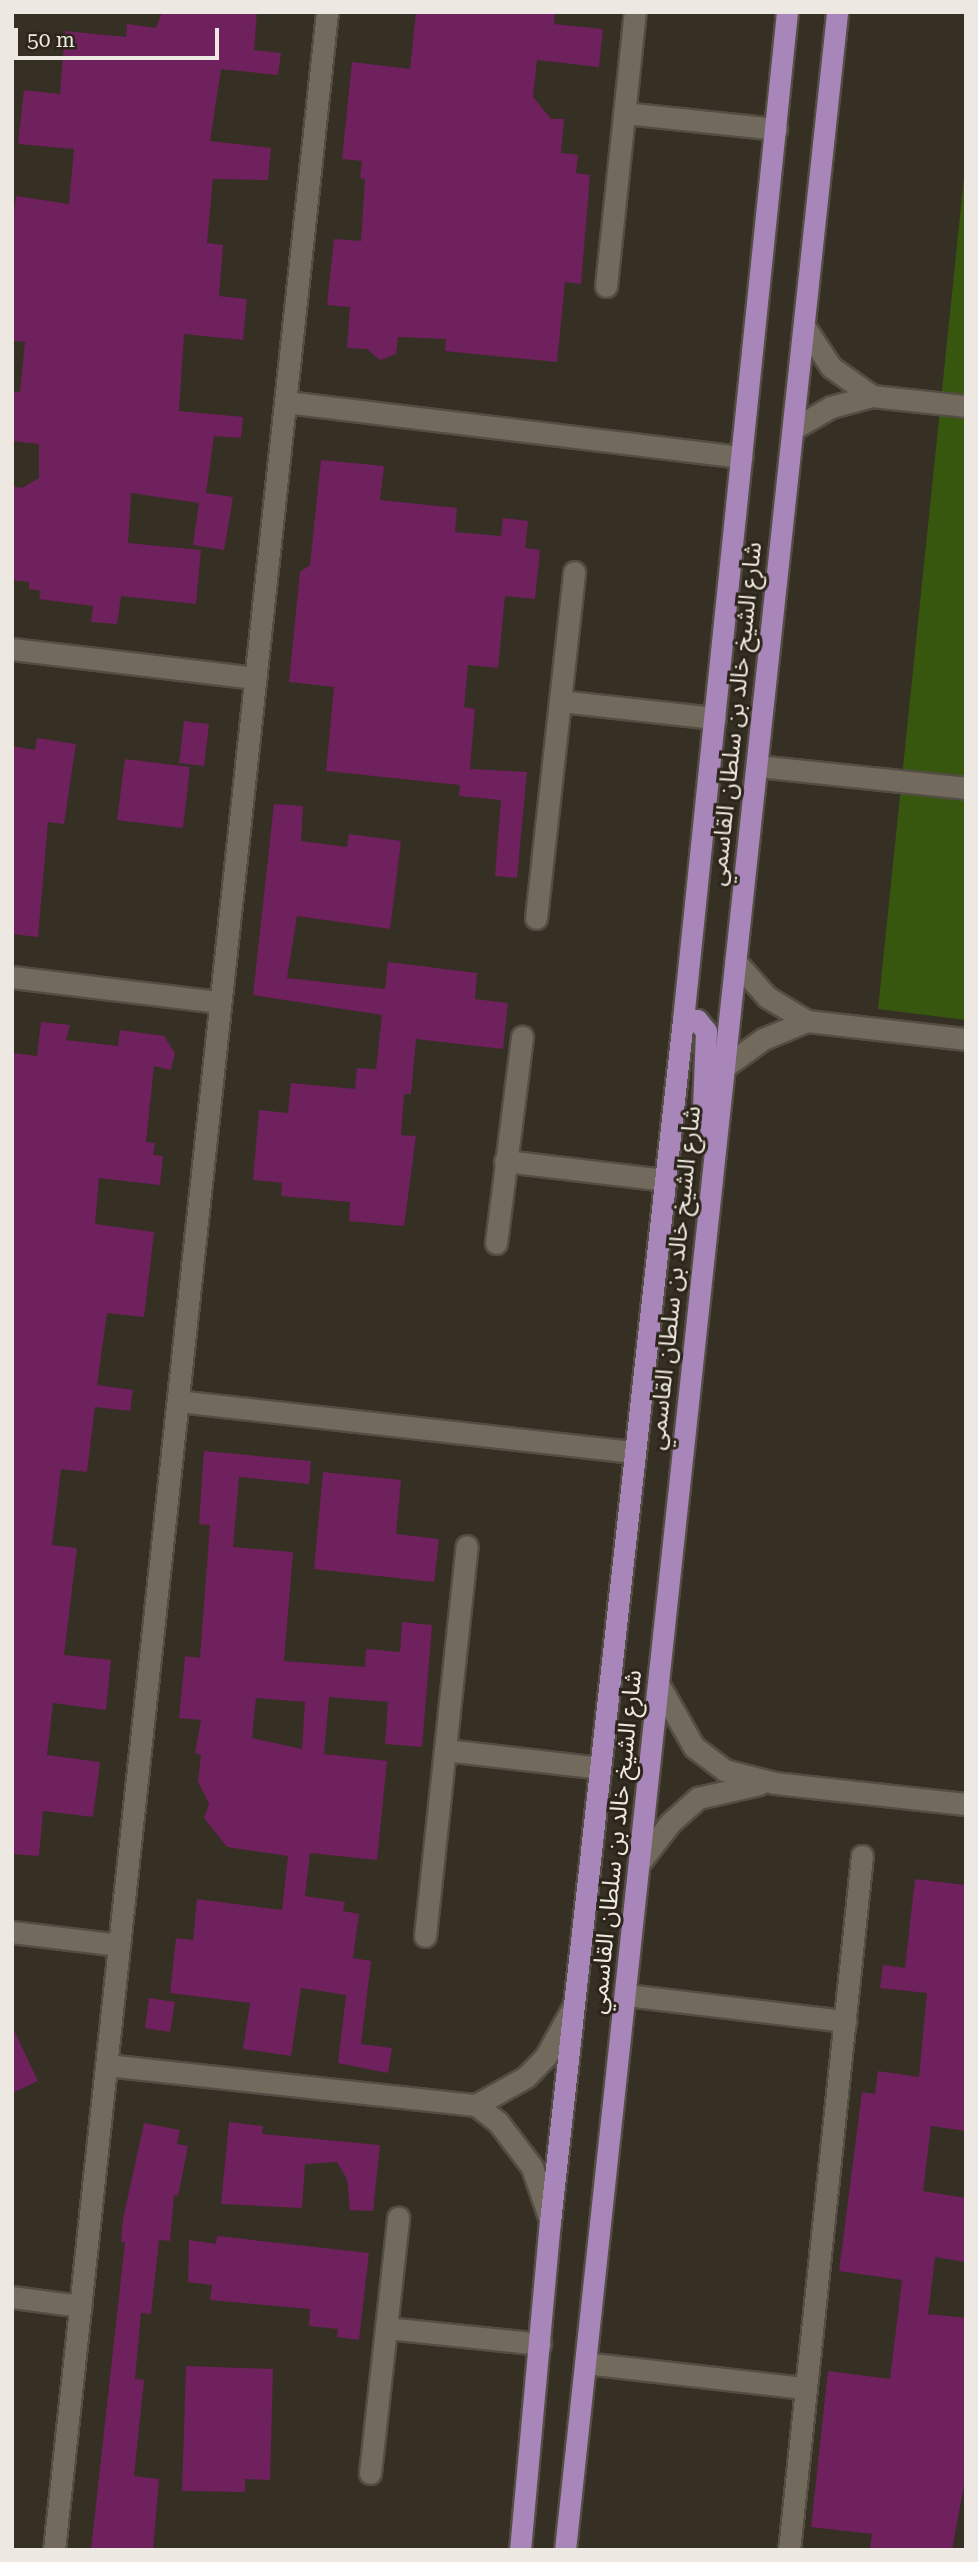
<!DOCTYPE html>
<html>
<head>
<meta charset="utf-8">
<style>
	body { margin:0 }
	#map { position:relative; width:978px; height:2562px; overflow:hidden; background:#362f24; font-family:"Roboto Serif","Noto Sans Arabic",serif }
	div>[style] { position:absolute }
	.green>* { inset:0; background:#37570e }
	.building>* { inset:0; background:#6e215c }
	.roads { filter:drop-shadow(2px 0 #534d44) drop-shadow(-2px 0 #534d44) drop-shadow(0 2px #534d44) drop-shadow(0 -2px #534d44) }
	.minor>* { height:21px; margin:-10.5px; padding:0 10.5px; transform-origin:10.5px; border-radius:10.5px; background:#736a5e }
	.major>* { height:21px; margin:-10.5px; padding:0 10.5px; transform-origin:10.5px; border-radius:10.5px; background:#a986b9 }
	span { translate:-50% -50%; white-space:nowrap; text-align:center; line-height:1.15; -webkit-text-stroke:6px #2c251a; paint-order:stroke }
	.street-label { font-size:24px; color:#ede8e1 }
	.frame { position:absolute; inset:0; border:14px solid #ede8e1; pointer-events:none }
	.scale { position:absolute; left:14px; top:28px; width:205px; height:32px; box-sizing:border-box; border:4px solid #ede8e1; border-top:0; padding-left:9px; font-size:21px; line-height:24px; white-space:nowrap; color:#ede8e1; -webkit-text-stroke:5px #2c251a; paint-order:stroke }
</style>
</head>
<body>
<div id="map">
	<div class="green">
		<div style="clip-path:polygon(966px 158px,966px 1020px,878px 1009px)"></div>
	</div>
	<div class="building">
		<div style="clip-path:polygon(162px 12px,257px 12px,254px 50px,281px 53px,278px 75px,221px 69px,210px 141px,271px 148px,268px 180px,213px 179px,207px 243px,223px 245px,219px 296px,247px 299px,243px 340px,184px 334px,179px 411px,243px 417px,241px 438px,214px 436px,206px 493px,233px 497px,224px 550px,193px 545px,199px 503px,131px 493px,128px 543px,201px 550px,196px 604px,121px 596px,117px 624px,91px 622px,93px 606px,39px 599px,41px 591px,29px 589px,29px 582px,12px 580px,12px 486px,22px 488px,39px 478px,39px 444px,12px 441px,12px 391px,20px 392px,25px 342px,12px 341px,12px 224px,16px 196px,69px 204px,74px 149px,18px 144px,24px 90px,60px 94px,65px 31px,126px 37px,127px 24px,156px 28px)"></div>
		<div style="clip-path:polygon(416px 12px,555px 12px,554px 24px,603px 29px,599px 67px,537px 60px,533px 97px,551px 119px,564px 119px,561px 153px,578px 155px,576px 173px,590px 175px,581px 284px,565px 282px,557px 362px,445px 351px,446px 339px,398px 337px,396px 354px,380px 360px,367px 349px,347px 348px,350px 307px,327px 305px,334px 239px,361px 241px,365px 179px,360px 178px,362px 161px,342px 159px,352px 62px,410px 69px)"></div>
		<div style="clip-path:polygon(321px 460px,384px 466px,380px 500px,457px 508px,455px 532px,501px 536px,503px 518px,528px 521px,525px 548px,540px 550px,535px 599px,505px 596px,498px 668px,468px 665px,464px 707px,475px 709px,470px 769px,527px 772px,517px 878px,495px 876px,501px 800px,459px 796px,460px 785px,326px 771px,334px 687px,289px 682px,300px 572px,310px 565px)"></div>
		<div style="clip-path:polygon(184px 721px,209px 724px,204px 766px,179px 763px)"></div>
		<div style="clip-path:polygon(37px 738px,76px 744px,64px 824px,48px 822px,38px 937px,12px 934px,12px 746px,35px 750px)"></div>
		<div style="clip-path:polygon(125px 759px,190px 767px,183px 828px,117px 820px)"></div>
		<div style="clip-path:polygon(274px 804px,303px 806px,301px 841px,347px 847px,349px 834px,401px 841px,390px 929px,297px 916px,287px 978px,385px 989px,388px 962px,477px 973px,475px 999px,508px 1003px,503px 1049px,416px 1039px,411px 1094px,404px 1094px,401px 1135px,416px 1136px,404px 1226px,349px 1221px,350px 1202px,281px 1196px,282px 1183px,253px 1180px,259px 1110px,288px 1113px,291px 1083px,355px 1089px,357px 1068px,376px 1069px,382px 1015px,253px 995px)"></div>
		<div style="clip-path:polygon(41px 1022px,70px 1025px,66px 1040px,118px 1046px,120px 1030px,164px 1036px,175px 1053px,171px 1070px,154px 1066px,146px 1142px,155px 1143px,153px 1155px,163px 1156px,160px 1185px,99px 1178px,95px 1224px,154px 1232px,144px 1317px,107px 1313px,97px 1385px,133px 1390px,130px 1411px,95px 1407px,87px 1472px,61px 1469px,52px 1545px,77px 1548px,64px 1655px,111px 1660px,106px 1710px,53px 1703px,47px 1755px,100px 1762px,93px 1817px,43px 1811px,39px 1856px,12px 1854px,12px 1053px,37px 1056px)"></div>
		<div style="clip-path:polygon(evenodd,204px 1451px,311px 1461px,309px 1484px,239px 1477px,233px 1547px,293px 1552px,284px 1661px,365px 1667px,366px 1649px,400px 1652px,402px 1622px,432px 1625px,422px 1747px,385px 1744px,388px 1702px,329px 1697px,324px 1754px,387px 1761px,377px 1860px,310px 1853px,305px 1896px,345px 1902px,343px 1911px,359px 1914px,353px 1958px,371px 1961px,361px 2044px,392px 2048px,388px 2073px,338px 2063px,346px 1995px,301px 1988px,291px 2056px,243px 2049px,250px 2003px,170px 1993px,176px 1938px,193px 1940px,197px 1899px,282px 1910px,288px 1856px,227px 1847px,204px 1818px,209px 1804px,198px 1781px,201px 1755px,195px 1753px,201px 1720px,179px 1718px,185px 1656px,200px 1658px,210px 1525px,199px 1524px,204px 1451px,256px 1698px,305px 1702px,302px 1749px,252px 1738px,256px 1698px)"></div>
		<div style="clip-path:polygon(323px 1472px,401px 1480px,396px 1534px,439px 1539px,434px 1582px,314px 1569px)"></div>
		<div style="clip-path:polygon(915px 1879px,966px 1885px,966px 2131px,931px 2126px,923px 2191px,966px 2198px,966px 2262px,935px 2257px,928px 2314px,966px 2318px,966px 2474px,952px 2550px,870px 2550px,872px 2534px,811px 2527px,828px 2371px,890px 2379px,902px 2280px,839px 2271px,862px 2092px,875px 2094px,878px 2071px,919px 2077px,927px 1993px,880px 1988px,883px 1965px,905px 1968px)"></div>
		<div style="clip-path:polygon(149px 1998px,175px 2002px,170px 2032px,145px 2028px)"></div>
		<div style="clip-path:polygon(12px 2026px,38px 2081px,12px 2093px)"></div>
		<div style="clip-path:polygon(229px 2122px,263px 2126px,262px 2134px,380px 2145px,373px 2211px,350px 2210px,347px 2179px,337px 2162px,305px 2164px,302px 2208px,221px 2204px)"></div>
		<div style="clip-path:polygon(144px 2123px,180px 2130px,177px 2144px,188px 2146px,178px 2196px,174px 2195px,170px 2241px,159px 2240px,151px 2314px,141px 2313px,135px 2379px,144px 2380px,134px 2476px,159px 2479px,153px 2550px,91px 2550px,125px 2242px,121px 2242px,123px 2219px)"></div>
		<div style="clip-path:polygon(217px 2236px,369px 2253px,359px 2340px,337px 2337px,338px 2329px,309px 2326px,310px 2309px,210px 2300px,212px 2285px,188px 2282px,189px 2240px,216px 2244px)"></div>
		<div style="clip-path:polygon(186px 2366px,273px 2369px,270px 2480px,245px 2479px,245px 2492px,182px 2491px)"></div>
	</div>
	<div class="roads">
		<div class="minor">
			<div style="left:624px;top:113px;width:153px;rotate:6deg"></div>
			<div style="left:606px;top:286px;width:276px;rotate:-84deg"></div>
			<div style="left:804px;top:326px;width:49px;rotate:56.6deg"></div>
			<div style="left:831px;top:367px;width:50px;rotate:35.3deg"></div>
			<div style="left:286px;top:402px;width:459px;rotate:6.9deg"></div>
			<div style="left:793px;top:429px;width:44px;rotate:-30.1deg"></div>
			<div style="left:831px;top:407px;width:42px;rotate:-15deg"></div>
			<div style="left:872px;top:396px;width:95px;rotate:6.1deg"></div>
			<div style="left:12px;top:649px;width:245px;rotate:6.8deg"></div>
			<div style="left:560px;top:701px;width:156px;rotate:6.3deg"></div>
			<div style="left:757px;top:766px;width:210px;rotate:6deg"></div>
			<div style="left:536px;top:918px;width:348px;rotate:-83.7deg"></div>
			<div style="left:735px;top:961px;width:48px;rotate:48.4deg"></div>
			<div style="left:767px;top:997px;width:47px;rotate:31deg"></div>
			<div style="left:807px;top:1021px;width:160px;rotate:6.5deg"></div>
			<div style="left:12px;top:977px;width:209px;rotate:6.9deg"></div>
			<div style="left:723px;top:1068px;width:49px;rotate:-35.9deg"></div>
			<div style="left:763px;top:1039px;width:48px;rotate:-22.2deg"></div>
			<div style="left:505px;top:1161px;width:160px;rotate:6.8deg"></div>
			<div style="left:496px;top:1243px;width:208px;rotate:-82.8deg"></div>
			<div style="left:178px;top:1401px;width:459px;rotate:6.4deg"></div>
			<div style="left:660px;top:1687px;width:69px;rotate:60.5deg"></div>
			<div style="left:694px;top:1747px;width:38px;rotate:37deg"></div>
			<div style="left:724px;top:1770px;width:53px;rotate:14.3deg"></div>
			<div style="left:775px;top:1783px;width:192px;rotate:6.3deg"></div>
			<div style="left:445px;top:1750px;width:156px;rotate:6.6deg"></div>
			<div style="left:641px;top:1861px;width:48px;rotate:-52.7deg"></div>
			<div style="left:670px;top:1823px;width:38px;rotate:-42deg"></div>
			<div style="left:698px;top:1798px;width:63px;rotate:-12.9deg"></div>
			<div style="left:12px;top:1932px;width:108px;rotate:6.9deg"></div>
			<div style="left:425px;top:1936px;width:392px;rotate:-83.9deg"></div>
			<div style="left:626px;top:1995px;width:221px;rotate:6.8deg"></div>
			<div style="left:106px;top:2065px;width:372px;rotate:6.2deg"></div>
			<div style="left:476px;top:2105px;width:57px;rotate:-29.2deg"></div>
			<div style="left:526px;top:2077px;width:29px;rotate:-46deg"></div>
			<div style="left:546px;top:2056px;width:54px;rotate:-61deg"></div>
			<div style="left:476px;top:2105px;width:28px;rotate:38deg"></div>
			<div style="left:498px;top:2122px;width:56px;rotate:52.9deg"></div>
			<div style="left:532px;top:2167px;width:53px;rotate:71.2deg"></div>
			<div style="left:12px;top:2297px;width:69px;rotate:7.5deg"></div>
			<div style="left:386px;top:2328px;width:155px;rotate:5.9deg"></div>
			<div style="left:585px;top:2363px;width:222px;rotate:6.5deg"></div>
			<div style="left:370px;top:2473px;width:257px;rotate:-83.7deg"></div>
			<div style="left:54px;top:2550px;width:2553px;rotate:-83.86deg"></div>
			<div style="left:789px;top:2550px;width:698px;rotate:-84deg"></div>
		</div>
		<div class="major">
			<div style="left:683px;top:1020px;width:14px"></div>
			<div style="left:697px;top:1020px;width:14px;rotate:51deg"></div>
			<div style="left:706px;top:1031px;width:79px;rotate:92.2deg"></div>
			<div style="left:703px;top:1110px;width:29px;rotate:68deg"></div>
			<div style="left:520px;top:2550px;width:329px;rotate:-84.8deg"></div>
			<div style="left:550px;top:2222px;width:1209px;rotate:-83.69deg"></div>
			<div style="left:683px;top:1020px;width:1013px;rotate:-84.11deg"></div>
			<div style="left:565px;top:2550px;width:2553px;rotate:-83.88deg"></div>
		</div>
	</div>
	<div class="street-label">
		<span style="left:736px;top:714px;rotate:-84deg">شارع الشيخ خالد بن سلطان القاسمي</span>
		<span style="left:675px;top:1278px;rotate:-84deg">شارع الشيخ خالد بن سلطان القاسمي</span>
		<span style="left:616px;top:1842px;rotate:-84deg">شارع الشيخ خالد بن سلطان القاسمي</span>
	</div>
	<div class="frame"></div>
	<div class="scale">50 m</div>
</div>
</body>
</html>
